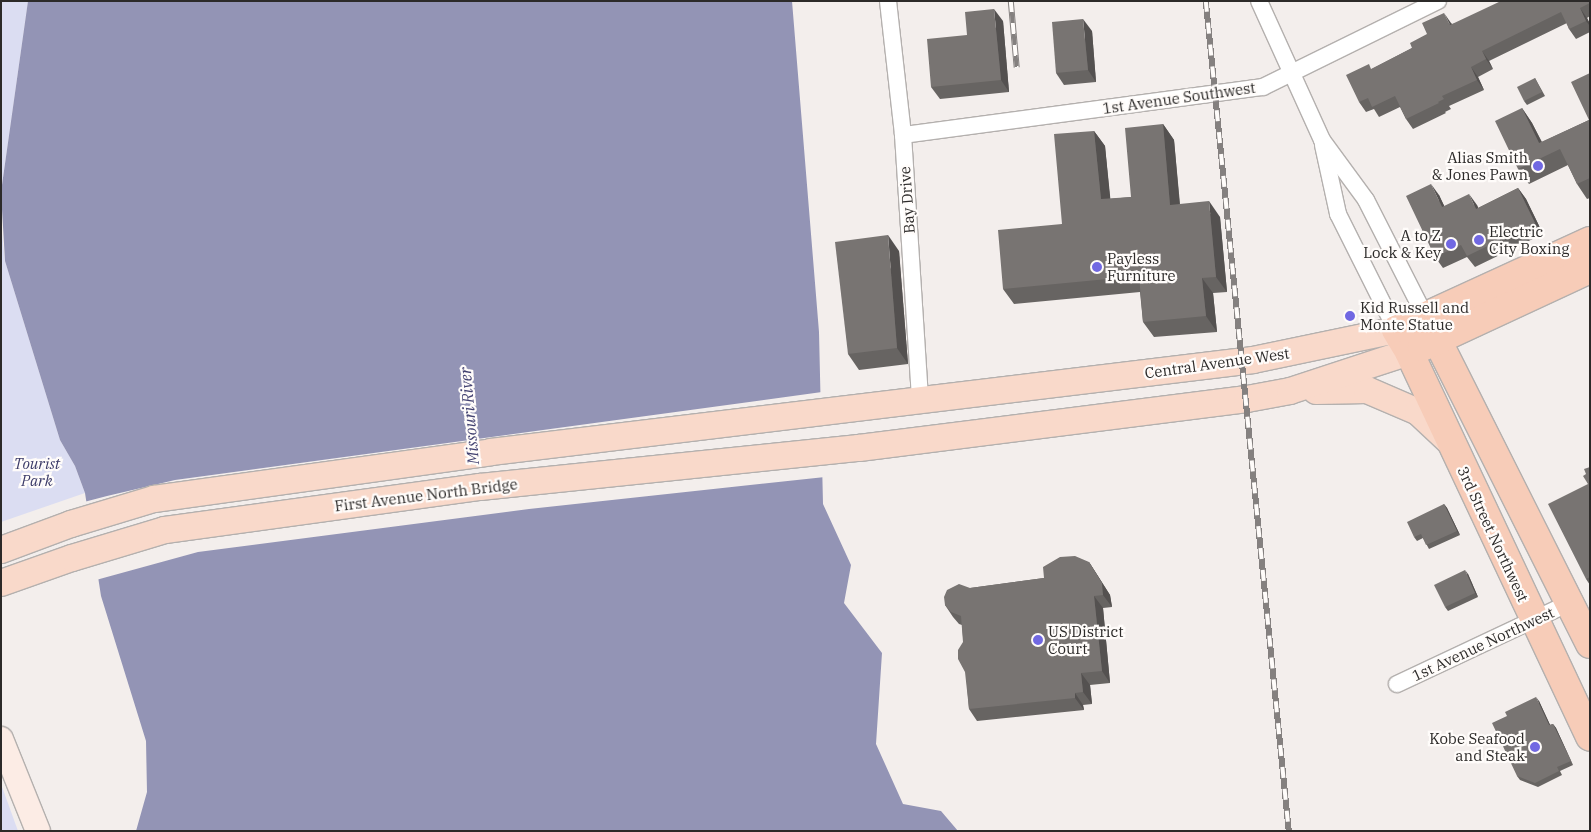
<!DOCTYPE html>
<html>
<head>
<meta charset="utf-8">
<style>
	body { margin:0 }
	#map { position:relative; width:1591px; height:832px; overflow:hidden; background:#f3eeec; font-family:"IBM Plex Serif",serif }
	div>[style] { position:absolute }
	.green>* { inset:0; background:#dbddf2 }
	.water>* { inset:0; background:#9394b5 }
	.pier>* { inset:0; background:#f3eeec }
	.roads { filter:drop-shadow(1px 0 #b4b0ae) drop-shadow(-1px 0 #b4b0ae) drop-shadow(0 1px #b4b0ae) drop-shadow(0 -1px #b4b0ae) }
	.minor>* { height:16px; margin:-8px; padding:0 8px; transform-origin:8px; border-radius:8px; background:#fff }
	.secondary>* { height:24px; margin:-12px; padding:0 12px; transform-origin:12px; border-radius:12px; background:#fcece5 }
	.primary>* { height:26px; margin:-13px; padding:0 13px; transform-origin:13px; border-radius:13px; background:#f9d9ca }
	.trunk>* { height:28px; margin:-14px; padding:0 14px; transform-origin:14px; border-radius:14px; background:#f7ccb8 }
	.rail>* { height:5.5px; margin-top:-2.75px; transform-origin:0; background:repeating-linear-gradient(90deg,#fffcfa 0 11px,#84807f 0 22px); box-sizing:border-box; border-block:1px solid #84807f }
	.wall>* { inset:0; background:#676462 }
	.shaded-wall>* { inset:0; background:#545150 }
	.building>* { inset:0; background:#787472 }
	.dots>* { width:14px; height:14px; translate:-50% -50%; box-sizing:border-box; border:2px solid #fffcfa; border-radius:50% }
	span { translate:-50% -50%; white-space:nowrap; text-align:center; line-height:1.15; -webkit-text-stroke:4.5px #fffcfa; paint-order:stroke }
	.street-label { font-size:15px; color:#2c2a29 }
	.poi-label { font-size:15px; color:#2c2a29 }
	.right { translate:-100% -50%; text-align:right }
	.left { translate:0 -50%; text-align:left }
	.park-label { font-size:15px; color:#3b3a68; font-style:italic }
	.water-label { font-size:16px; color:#424170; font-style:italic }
	.frame { position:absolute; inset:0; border:2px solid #2c2a29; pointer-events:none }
</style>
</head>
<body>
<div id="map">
	<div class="green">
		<div style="clip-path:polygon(1px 1px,28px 1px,1px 192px)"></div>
		<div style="clip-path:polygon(1px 224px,5px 261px,60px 440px,75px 466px,85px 493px,1px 522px)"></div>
		<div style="clip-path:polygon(1px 784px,18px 831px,1px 831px)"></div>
	</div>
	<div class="water">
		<div style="clip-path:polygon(28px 1px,792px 1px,819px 332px,823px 504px,851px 565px,844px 603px,882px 653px,876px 744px,903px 804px,941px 811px,958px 831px,136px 831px,147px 792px,146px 741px,101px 596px,85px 493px,75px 466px,60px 440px,5px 261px,1px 192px)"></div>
	</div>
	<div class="pier">
		<div style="clip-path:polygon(822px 392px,825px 477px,529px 509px,198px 552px,96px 580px,84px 502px,107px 496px,175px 480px)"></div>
	</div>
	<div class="roads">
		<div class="minor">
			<div style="left:888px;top:1px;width:135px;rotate:83.6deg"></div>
			<div style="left:903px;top:135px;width:266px;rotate:86.3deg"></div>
			<div style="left:1259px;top:1px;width:153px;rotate:65.6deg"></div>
			<div style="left:1322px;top:140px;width:74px;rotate:53.7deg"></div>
			<div style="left:1366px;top:200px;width:132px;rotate:63deg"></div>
			<div style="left:903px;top:135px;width:363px;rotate:-7.6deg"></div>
			<div style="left:1263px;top:87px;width:195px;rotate:-26.2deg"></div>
			<div style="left:1323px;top:145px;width:71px;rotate:77.7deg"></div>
			<div style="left:1338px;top:214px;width:130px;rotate:63.4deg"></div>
			<div style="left:1397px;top:684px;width:190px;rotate:-25.2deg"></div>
		</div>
		<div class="secondary">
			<div style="left:1px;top:739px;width:99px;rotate:68.1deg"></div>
		</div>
		<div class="primary">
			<div style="left:1316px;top:391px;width:51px;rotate:-1.1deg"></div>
			<div style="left:1367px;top:390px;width:56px;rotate:23.3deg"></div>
			<div style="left:1418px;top:412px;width:44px;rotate:43.2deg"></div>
			<div style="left:1px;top:550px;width:75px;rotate:-20.4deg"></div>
			<div style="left:71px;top:524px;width:87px;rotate:-16.8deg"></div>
			<div style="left:154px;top:499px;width:340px;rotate:-7.9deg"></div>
			<div style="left:491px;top:452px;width:768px;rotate:-6.88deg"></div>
			<div style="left:1253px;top:360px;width:146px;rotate:-11.8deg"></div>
			<div style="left:1px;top:583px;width:75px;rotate:-19.4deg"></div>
			<div style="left:72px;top:558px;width:97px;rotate:-16.8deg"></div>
			<div style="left:165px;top:530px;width:318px;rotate:-7.8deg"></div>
			<div style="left:480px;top:487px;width:381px;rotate:-5.9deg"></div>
			<div style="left:859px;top:448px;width:391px;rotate:-7.2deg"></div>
			<div style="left:1247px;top:399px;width:44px;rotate:-10.5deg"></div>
			<div style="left:1290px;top:391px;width:125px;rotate:-18.1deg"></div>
		</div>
		<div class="trunk">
			<div style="left:1590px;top:241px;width:213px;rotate:155.4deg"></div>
			<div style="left:1396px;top:330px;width:26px;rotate:59deg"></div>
			<div style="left:1409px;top:352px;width:425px;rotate:64.8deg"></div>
			<div style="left:1426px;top:318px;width:365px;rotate:63.3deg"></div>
			<div style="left:1422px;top:347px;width:185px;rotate:-24.9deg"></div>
		</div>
	</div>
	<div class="rail">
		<div style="left:1011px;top:1px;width:67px;rotate:84.9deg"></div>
		<div style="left:1206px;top:1px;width:834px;rotate:84.29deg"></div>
	</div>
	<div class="wall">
		<div style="clip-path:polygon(1590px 1px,1590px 16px,1587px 18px,1590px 24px,1590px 32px,1576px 39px,1569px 29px,1567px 23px,1489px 61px,1493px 69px,1478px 77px,1484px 90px,1449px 106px,1451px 109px,1445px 112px,1446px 113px,1413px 129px,1406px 119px,1400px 107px,1379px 117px,1374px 109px,1366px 112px,1359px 102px,1372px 69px,1412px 48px,1451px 23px,1452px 24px)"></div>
		<div style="clip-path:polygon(1003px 21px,1009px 92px,940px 99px,931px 87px)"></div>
		<div style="clip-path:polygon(1092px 31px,1096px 82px,1064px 85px,1056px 73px)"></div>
		<div style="clip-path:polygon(1590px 73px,1590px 198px,1587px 199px,1577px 184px,1568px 165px,1529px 184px,1518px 169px,1522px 108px,1532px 123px,1542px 142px,1589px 120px)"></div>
		<div style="clip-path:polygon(1535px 78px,1545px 96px,1527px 105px,1524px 101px)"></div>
		<div style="clip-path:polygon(1163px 124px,1174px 140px,1180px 204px,1220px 217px,1227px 292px,1213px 293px,1217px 332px,1154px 337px,1143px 322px,1140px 292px,1014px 304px,1003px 289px,1062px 224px,1094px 131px,1105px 146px,1110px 199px,1131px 197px)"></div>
		<div style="clip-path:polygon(1518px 188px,1526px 199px,1543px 234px,1475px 267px,1467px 257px,1443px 268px,1435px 257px,1439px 195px,1444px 206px,1477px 205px,1478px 208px)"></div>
		<div style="clip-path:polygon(899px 251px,908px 364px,859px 370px,848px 354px)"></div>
		<div style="clip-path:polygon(1590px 467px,1590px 585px,1586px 579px,1588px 484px,1586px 474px)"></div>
		<div style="clip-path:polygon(1444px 504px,1447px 508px,1460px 535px,1429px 549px,1423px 538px,1417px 541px,1414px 537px)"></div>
		<div style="clip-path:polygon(1089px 562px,1110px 595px,1112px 607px,1103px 608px,1110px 683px,1090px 685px,1092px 704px,1083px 705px,1084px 710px,977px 721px,969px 709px,962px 625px,959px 624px,953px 617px,945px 605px,970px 588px,1044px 578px)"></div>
		<div style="clip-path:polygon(1468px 574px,1478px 597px,1448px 611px,1445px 607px)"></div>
		<div style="clip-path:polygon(1539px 701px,1550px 725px,1553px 724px,1556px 728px,1573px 765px,1560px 771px,1562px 775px,1538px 787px,1520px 780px,1517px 776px)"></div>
	</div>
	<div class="shaded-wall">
		<div style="clip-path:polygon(1580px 8px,1587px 18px,1590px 24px,1590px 26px,1586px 21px)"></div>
		<div style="clip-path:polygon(994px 9px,1003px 21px,1009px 92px,1001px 80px)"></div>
		<div style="clip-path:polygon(1444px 13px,1451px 23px,1457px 35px,1450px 25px)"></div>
		<div style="clip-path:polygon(1083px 19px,1092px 31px,1096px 82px,1088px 70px)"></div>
		<div style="clip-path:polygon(1482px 51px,1489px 61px,1493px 69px,1486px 59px)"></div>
		<div style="clip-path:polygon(1471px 67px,1478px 77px,1484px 90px,1477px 80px)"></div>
		<div style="clip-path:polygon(1522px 108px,1532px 123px,1548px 155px,1539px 143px)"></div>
		<div style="clip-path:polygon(1163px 124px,1174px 140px,1181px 220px,1170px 205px)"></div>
		<div style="clip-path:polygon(1094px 131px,1105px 146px,1112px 215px,1101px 199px)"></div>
		<div style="clip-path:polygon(1431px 184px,1439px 195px,1450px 218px,1442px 207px)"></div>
		<div style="clip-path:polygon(1518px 188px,1526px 199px,1543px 234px,1535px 223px)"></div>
		<div style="clip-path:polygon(1469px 194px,1477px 205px,1483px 220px,1476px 209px)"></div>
		<div style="clip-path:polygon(1209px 201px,1220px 217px,1227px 292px,1216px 277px)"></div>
		<div style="clip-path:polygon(888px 235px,899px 251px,908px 364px,897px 348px)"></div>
		<div style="clip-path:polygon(1202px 278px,1213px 293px,1217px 332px,1206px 316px)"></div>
		<div style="clip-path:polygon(1444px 504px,1447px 508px,1460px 535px,1457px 531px)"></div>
		<div style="clip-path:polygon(1089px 562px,1110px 595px,1112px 607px,1103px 595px)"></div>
		<div style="clip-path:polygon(1465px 570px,1468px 574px,1478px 597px,1475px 593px)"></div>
		<div style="clip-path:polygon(1094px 596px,1103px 608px,1110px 683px,1102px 671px)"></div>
		<div style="clip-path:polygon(1081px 673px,1090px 685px,1092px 704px,1083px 692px)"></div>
		<div style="clip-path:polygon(1075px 693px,1083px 705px,1084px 710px,1075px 698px)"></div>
		<div style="clip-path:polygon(1536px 697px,1539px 701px,1552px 729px,1549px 725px)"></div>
		<div style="clip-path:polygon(1553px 724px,1556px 728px,1573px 765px,1571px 761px)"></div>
	</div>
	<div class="building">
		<div style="clip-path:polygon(1501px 1px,1590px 1px,1590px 3px,1580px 8px,1586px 21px,1569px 29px,1561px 12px,1482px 51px,1486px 59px,1471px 67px,1477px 80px,1442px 96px,1444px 99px,1438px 102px,1439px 103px,1406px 119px,1395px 96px,1372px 107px,1368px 98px,1359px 102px,1346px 75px,1369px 64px,1371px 69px,1412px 48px,1410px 43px,1427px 34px,1422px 23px,1444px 13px,1450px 25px)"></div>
		<div style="clip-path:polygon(994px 9px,1001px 80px,931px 87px,927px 39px,967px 35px,965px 12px)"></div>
		<div style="clip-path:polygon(1083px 19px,1088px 70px,1056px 73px,1052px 22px)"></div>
		<div style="clip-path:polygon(1590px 73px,1590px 178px,1577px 184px,1560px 149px,1518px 169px,1495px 121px,1522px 108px,1539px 143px,1589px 120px,1571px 82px)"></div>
		<div style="clip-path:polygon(1535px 78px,1542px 92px,1524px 101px,1517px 87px)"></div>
		<div style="clip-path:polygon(1163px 124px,1170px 205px,1209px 201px,1216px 277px,1202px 278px,1206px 316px,1143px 322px,1139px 276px,1003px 289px,998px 230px,1062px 224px,1054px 134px,1094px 131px,1101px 199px,1131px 197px,1125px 128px)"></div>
		<div style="clip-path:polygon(1431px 184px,1442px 207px,1469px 194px,1476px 209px,1518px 188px,1535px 223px,1467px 256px,1461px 245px,1435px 257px,1406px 196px)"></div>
		<div style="clip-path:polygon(888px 235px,897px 348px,848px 354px,835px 242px)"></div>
		<div style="clip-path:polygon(1590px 467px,1590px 577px,1586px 579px,1548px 504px,1588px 484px,1583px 476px,1586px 474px,1584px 469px)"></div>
		<div style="clip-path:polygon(1444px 504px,1457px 531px,1426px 545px,1421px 534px,1414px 537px,1407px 522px)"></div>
		<div style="clip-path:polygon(1075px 556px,1089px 562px,1102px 583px,1103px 595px,1094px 596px,1102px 671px,1081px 673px,1083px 692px,1075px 693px,1075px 698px,969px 709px,965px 672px,958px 659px,958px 650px,963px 642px,961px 616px,951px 612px,945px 605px,944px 597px,947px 590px,959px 584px,970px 588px,1044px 578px,1043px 567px,1060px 557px)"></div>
		<div style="clip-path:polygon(1465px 570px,1475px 593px,1445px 607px,1434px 585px)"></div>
		<div style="clip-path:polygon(1536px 697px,1549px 725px,1553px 724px,1571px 761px,1557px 767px,1559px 771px,1535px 783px,1517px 776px,1492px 723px,1507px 716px,1505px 712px)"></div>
	</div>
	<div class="dots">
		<div style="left:1538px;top:166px;background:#7168e2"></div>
		<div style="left:1479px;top:240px;background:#7168e2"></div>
		<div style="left:1451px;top:244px;background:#7168e2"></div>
		<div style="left:1097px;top:267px;background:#7168e2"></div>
		<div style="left:1350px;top:316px;background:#7168e2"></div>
		<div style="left:1038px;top:640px;background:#7168e2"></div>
		<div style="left:1535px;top:747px;background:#7168e2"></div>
	</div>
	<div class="street-label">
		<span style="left:1179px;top:98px;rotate:-8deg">1st Avenue Southwest</span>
		<span style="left:907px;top:200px;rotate:-94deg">Bay Drive</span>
		<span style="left:1217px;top:363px;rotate:-8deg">Central Avenue West</span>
		<span style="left:426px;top:495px;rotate:-7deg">First Avenue North Bridge</span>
		<span style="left:1493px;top:534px;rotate:65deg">3rd Street Northwest</span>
		<span style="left:1483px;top:644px;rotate:-25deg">1st Avenue Northwest</span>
	</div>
	<div class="poi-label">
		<span class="right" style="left:1528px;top:166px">Alias Smith<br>&amp; Jones Pawn</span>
		<span class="left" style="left:1489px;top:240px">Electric<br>City Boxing</span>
		<span class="right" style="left:1441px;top:244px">A to Z<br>Lock &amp; Key</span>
		<span class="left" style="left:1107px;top:267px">Payless<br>Furniture</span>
		<span class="left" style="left:1360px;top:316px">Kid Russell and<br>Monte Statue</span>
		<span class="left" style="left:1048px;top:640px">US District<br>Court</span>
		<span class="right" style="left:1525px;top:747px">Kobe Seafood<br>and Steak</span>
	</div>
	<div class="park-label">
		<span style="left:37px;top:472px">Tourist<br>Park</span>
	</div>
	<div class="water-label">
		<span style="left:469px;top:416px;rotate:-95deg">Missouri River</span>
	</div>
	<div class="frame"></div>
</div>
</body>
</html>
